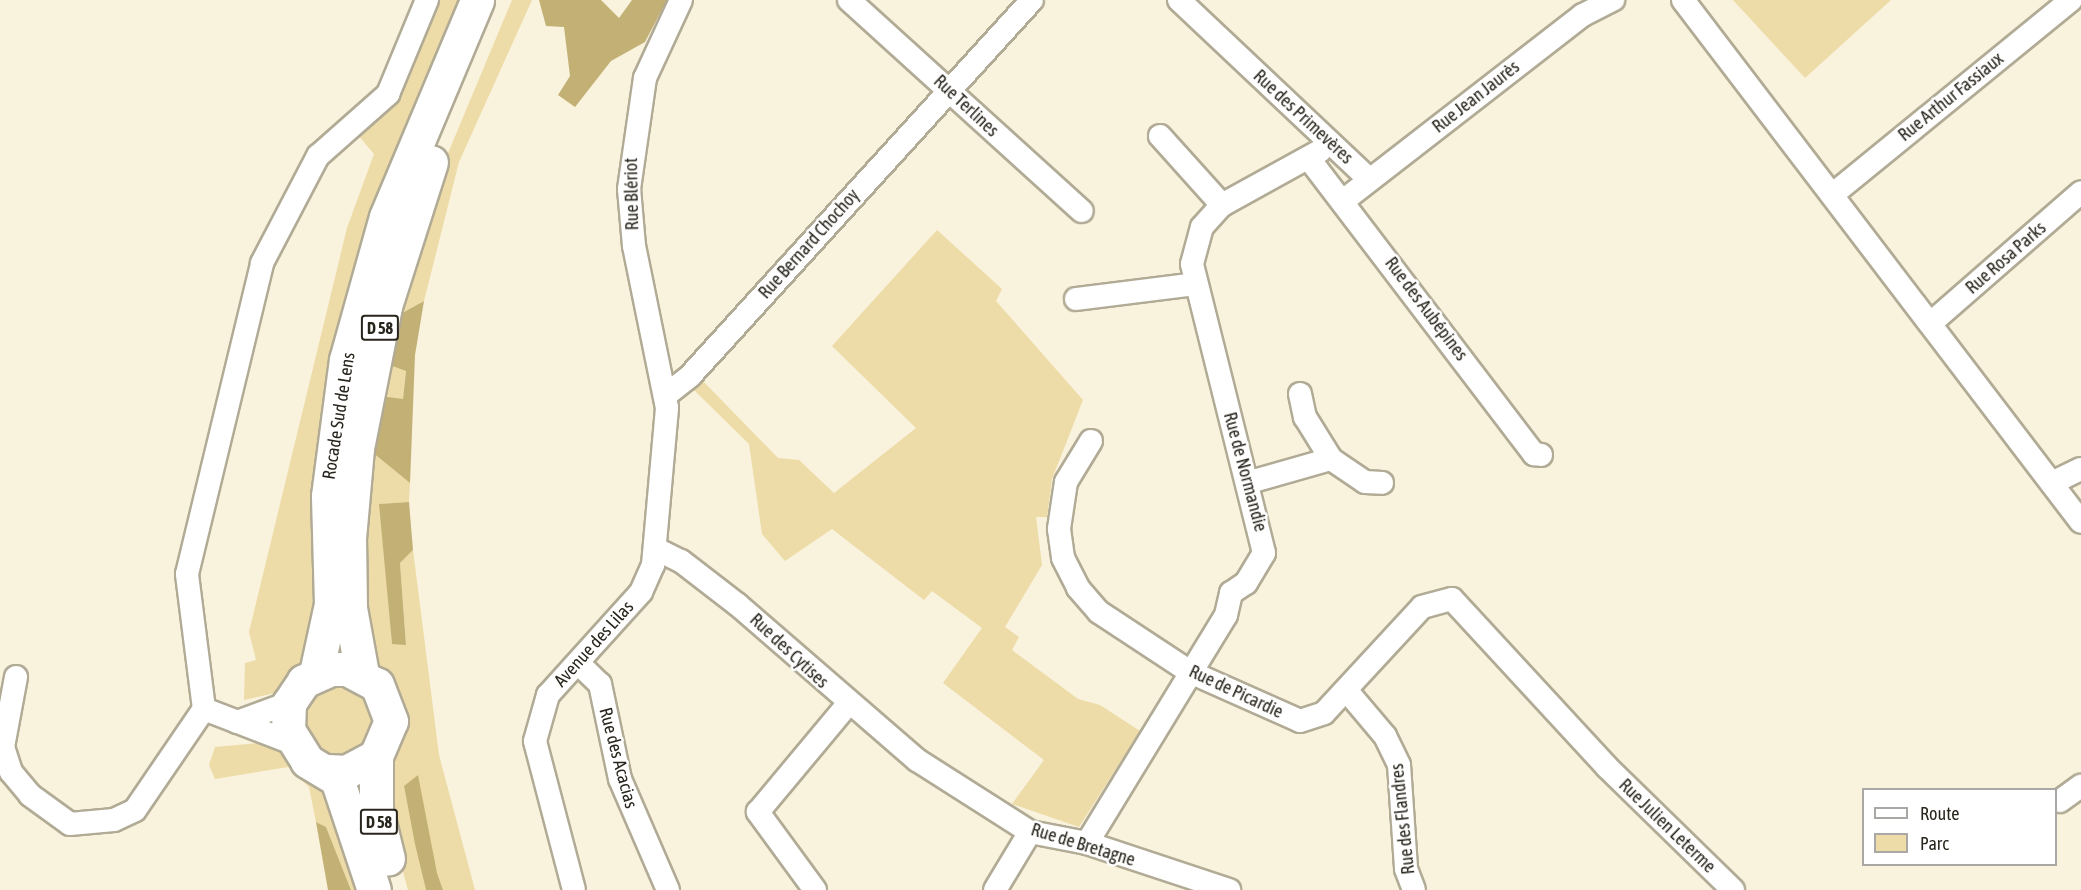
<!DOCTYPE html>
<html>
<head>
<meta charset="utf-8">
<style>
	body { margin:0 }
	#map { position:relative; width:2081px; height:890px; overflow:hidden; background:#f9f2dc; font-family:"Asap Condensed",sans-serif }
	div>[style] { position:absolute }
	.green>* { inset:0; background:#eddca7 }
	.round { border-radius:50% }
	.forest>* { inset:0; background:#c3b074 }
	.roads { filter:drop-shadow(2px 0 #b1ab96) drop-shadow(-2px 0 #b1ab96) drop-shadow(0 2px #b1ab96) drop-shadow(0 -2px #b1ab96) }
	.minor>* { height:22px; margin:-11px; padding:0 11px; transform-origin:11px; border-radius:11px; background:#fff }
	.highway>* { height:33px; margin:-16.5px; padding:0 16.5px; transform-origin:16.5px; border-radius:16.5px; background:#fff }
	span { translate:-50% -50%; white-space:nowrap; text-align:center; line-height:1.15; -webkit-text-stroke:5px #fff; paint-order:stroke }
	.shield-label span { padding:2px 4px; background:#fff; border:2px solid; border-radius:4px; -webkit-text-stroke-width:0 }
	.shield-label { font-size:16px; color:#28251d; font-weight:700 }
	.street-label { font-size:18px; color:#28251d }
	.legend { position:absolute; left:1862px; top:788px; width:195px; height:78px; box-sizing:border-box; background:#fff; border:2px solid #a9a8a5; margin:0; padding:8px 10px; list-style:none; font-size:18px; color:#28251d }
	.legend li { display:flex; align-items:center; gap:12px; height:30px }
	.legend b { width:30px; border:2px solid #a9a8a5 }
</style>
</head>
<body>
<div id="map">
	<div class="green">
		<div style="clip-path:polygon(436px 0,462px 0,315px 602px,306px 661px,275px 693px,244px 700px,245px 663px,256px 660px,249px 632px,347px 228px,374px 154px,358px 135px,397px 96px)"></div>
		<div style="clip-path:polygon(512px 0,532px 0,459px 162px,424px 301px,395px 317px,446px 158px)"></div>
		<div style="clip-path:polygon(1733px 0,1891px 0,1805px 78px)"></div>
		<div style="clip-path:polygon(937px 230px,1002px 289px,996px 301px,1083px 400px,1052px 479px,1047px 517px,1036px 517px,1042px 565px,1005px 627px,1019px 637px,1012px 650px,1078px 699px,1100px 705px,1140px 731px,1079px 827px,1012px 804px,1044px 760px,943px 683px,982px 628px,932px 591px,924px 600px,832px 529px,785px 561px,762px 534px,749px 444px,693px 389px,701px 379px,778px 458px,799px 460px,834px 493px,916px 428px,832px 346px)"></div>
		<div style="clip-path:polygon(384px 363px,406px 370px,403px 400px,380px 396px)"></div>
		<div style="clip-path:polygon(372px 452px,410px 483px,409px 502px,380px 504px,392px 644px,406px 644px,400px 563px,413px 550px,439px 755px,475px 890px,443px 890px,404px 786px,426px 890px,408px 890px,395px 843px,389px 769px,405px 719px,395px 684px,374px 657px,367px 620px,363px 558px)"></div>
		<div class="round" style="left:304px;top:685px;width:70px;height:70px"></div>
		<div style="clip-path:polygon(259px 743px,278px 748px,325px 788px,362px 890px,351px 890px,326px 827px,316px 822px,309px 787px,288px 767px,215px 779px,209px 765px,215px 747px)"></div>
	</div>
	<div class="forest">
		<div style="clip-path:polygon(539px 0,601px 0,619px 18px,632px 0,667px 0,645px 42px,611px 61px,575px 107px,558px 95px,570px 76px,564px 27px,546px 26px)"></div>
		<div style="clip-path:polygon(424px 301px,415px 355px,410px 483px,372px 452px,380px 396px,403px 399px,406px 371px,384px 363px,395px 317px)"></div>
		<div style="clip-path:polygon(409px 502px,413px 550px,400px 563px,406px 645px,392px 644px,379px 504px)"></div>
		<div style="clip-path:polygon(418px 775px,437px 873px,443px 890px,426px 890px,415px 844px,404px 786px)"></div>
		<div style="clip-path:polygon(316px 822px,326px 827px,351px 890px,328px 890px)"></div>
	</div>
	<div class="roads">
		<div class="minor">
			<div style="left:849px;top:0;width:314px;rotate:42.2deg"></div>
			<div style="left:1179px;top:0;width:262px;rotate:43.3deg"></div>
			<div style="left:1683px;top:0;width:656px;rotate:52.68deg"></div>
			<div style="left:1160px;top:136px;width:93px;rotate:48.1deg"></div>
			<div style="left:1222px;top:205px;width:112px;rotate:-28.9deg"></div>
			<div style="left:1310px;top:160px;width:370px;rotate:52.7deg"></div>
			<div style="left:1534px;top:454px;width:7px;rotate:8deg"></div>
			<div style="left:1832px;top:195px;width:308px;rotate:-39.2deg"></div>
			<div style="left:1343px;top:201px;width:304px;rotate:-37.8deg"></div>
			<div style="left:1583px;top:15px;width:34px;rotate:-27deg"></div>
			<div style="left:1076px;top:299px;width:121px;rotate:-7.1deg"></div>
			<div style="left:1931px;top:323px;width:199px;rotate:-41.1deg"></div>
			<div style="left:1300px;top:394px;width:24px;rotate:78deg"></div>
			<div style="left:1305px;top:417px;width:49px;rotate:58.2deg"></div>
			<div style="left:666px;top:395px;width:31px;rotate:-38deg"></div>
			<div style="left:690px;top:376px;width:508px;rotate:-47.71deg"></div>
			<div style="left:1091px;top:441px;width:48px;rotate:121.4deg"></div>
			<div style="left:1066px;top:482px;width:48px;rotate:98.5deg"></div>
			<div style="left:1059px;top:529px;width:29px;rotate:82deg"></div>
			<div style="left:1063px;top:558px;width:34px;rotate:63deg"></div>
			<div style="left:1078px;top:588px;width:32px;rotate:49deg"></div>
			<div style="left:1099px;top:612px;width:109px;rotate:33.4deg"></div>
			<div style="left:1190px;top:672px;width:120px;rotate:24deg"></div>
			<div style="left:1300px;top:721px;width:25px;rotate:-18deg"></div>
			<div style="left:1324px;top:713px;width:144px;rotate:-47.2deg"></div>
			<div style="left:1422px;top:607px;width:31px;rotate:-15deg"></div>
			<div style="left:1452px;top:599px;width:229px;rotate:47.3deg"></div>
			<div style="left:1607px;top:767px;width:176px;rotate:44.3deg"></div>
			<div style="left:1250px;top:482px;width:84px;rotate:-15.9deg"></div>
			<div style="left:1331px;top:459px;width:41px;rotate:34.1deg"></div>
			<div style="left:1365px;top:482px;width:17px;rotate:3deg"></div>
			<div style="left:2052px;top:483px;width:32px;rotate:-26deg"></div>
			<div style="left:656px;top:549px;width:28px;rotate:26deg"></div>
			<div style="left:681px;top:561px;width:72px;rotate:37.7deg"></div>
			<div style="left:738px;top:605px;width:237px;rotate:40.9deg"></div>
			<div style="left:917px;top:760px;width:134px;rotate:32.5deg"></div>
			<div style="left:1030px;top:832px;width:58px;rotate:10.9deg"></div>
			<div style="left:1087px;top:843px;width:150px;rotate:18.3deg"></div>
			<div style="left:579px;top:664px;width:29px;rotate:44deg"></div>
			<div style="left:600px;top:684px;width:97px;rotate:78.1deg"></div>
			<div style="left:620px;top:779px;width:121px;rotate:66.6deg"></div>
			<div style="left:16px;top:677px;width:71px;rotate:100.5deg"></div>
			<div style="left:3px;top:747px;width:26px;rotate:72deg"></div>
			<div style="left:11px;top:772px;width:30px;rotate:50deg"></div>
			<div style="left:30px;top:795px;width:49px;rotate:35.9deg"></div>
			<div style="left:70px;top:824px;width:44px;rotate:-5.2deg"></div>
			<div style="left:114px;top:820px;width:23px;rotate:-25deg"></div>
			<div style="left:135px;top:810px;width:122px;rotate:-55.7deg"></div>
			<div style="left:204px;top:709px;width:136px;rotate:-97.2deg"></div>
			<div style="left:187px;top:574px;width:320px;rotate:-76.4deg"></div>
			<div style="left:262px;top:263px;width:121px;rotate:-62.4deg"></div>
			<div style="left:318px;top:156px;width:94px;rotate:-41.5deg"></div>
			<div style="left:388px;top:94px;width:102px;rotate:-67.5deg"></div>
			<div style="left:1347px;top:691px;width:59px;rotate:49.8deg"></div>
			<div style="left:1385px;top:736px;width:32px;rotate:64deg"></div>
			<div style="left:1399px;top:765px;width:104px;rotate:86.1deg"></div>
			<div style="left:1406px;top:869px;width:22px;rotate:69deg"></div>
			<div style="left:204px;top:709px;width:94px;rotate:21.1deg"></div>
			<div style="left:237px;top:722px;width:55px;rotate:-20.1deg"></div>
			<div style="left:2060px;top:801px;width:26px;rotate:-36deg"></div>
			<div style="left:1087px;top:843px;width:267px;rotate:-58.6deg"></div>
			<div style="left:1226px;top:615px;width:23px;rotate:-77deg"></div>
			<div style="left:1231px;top:593px;width:18px;rotate:-34deg"></div>
			<div style="left:1246px;top:583px;width:35px;rotate:-59deg"></div>
			<div style="left:1264px;top:553px;width:298px;rotate:-104deg"></div>
			<div style="left:1192px;top:264px;width:38px;rotate:-75deg"></div>
			<div style="left:1202px;top:227px;width:30px;rotate:-48deg"></div>
			<div style="left:574px;top:890px;width:154px;rotate:-104.7deg"></div>
			<div style="left:535px;top:741px;width:48px;rotate:-74.2deg"></div>
			<div style="left:548px;top:695px;width:139px;rotate:-47.9deg"></div>
			<div style="left:641px;top:592px;width:30px;rotate:-66deg"></div>
			<div style="left:653px;top:565px;width:158px;rotate:-84.9deg"></div>
			<div style="left:667px;top:408px;width:165px;rotate:-101.5deg"></div>
			<div style="left:634px;top:246px;width:57px;rotate:-95deg"></div>
			<div style="left:629px;top:189px;width:112px;rotate:-81.8deg"></div>
			<div style="left:645px;top:78px;width:86px;rotate:-65.2deg"></div>
			<div style="left:815px;top:890px;width:97px;rotate:-126.2deg"></div>
			<div style="left:758px;top:812px;width:139px;rotate:-50.2deg"></div>
			<div style="left:995px;top:890px;width:68px;rotate:-58.9deg"></div>
		</div>
		<div class="highway">
			<div style="left:316px;top:673px;width:71px;rotate:-77.7deg"></div>
			<div style="left:331px;top:604px;width:108px;rotate:-91.6deg"></div>
			<div style="left:328px;top:496px;width:137px;rotate:-82.5deg"></div>
			<div style="left:346px;top:360px;width:148px;rotate:-74.4deg"></div>
			<div style="left:386px;top:217px;width:235px;rotate:-67.2deg"></div>
			<div style="left:362px;top:674px;width:67px;rotate:-100.3deg"></div>
			<div style="left:350px;top:608px;width:70px;rotate:-90.8deg"></div>
			<div style="left:349px;top:538px;width:90px;rotate:-84.9deg"></div>
			<div style="left:357px;top:448px;width:145px;rotate:-78.8deg"></div>
			<div style="left:385px;top:306px;width:151px;rotate:-72.3deg"></div>
			<div style="left:376px;top:756px;width:54px;rotate:90deg"></div>
			<div style="left:376px;top:810px;width:50px;rotate:76.2deg"></div>
			<div style="left:328px;top:771px;width:18px;rotate:3deg"></div>
			<div style="left:346px;top:772px;width:34px;rotate:-28deg"></div>
			<div style="left:376px;top:756px;width:38px;rotate:-67deg"></div>
			<div style="left:391px;top:721px;width:39px;rotate:-111deg"></div>
			<div style="left:377px;top:685px;width:34px;rotate:-152deg"></div>
			<div style="left:347px;top:669px;width:16px;rotate:180deg"></div>
			<div style="left:331px;top:669px;width:30px;rotate:156deg"></div>
			<div style="left:304px;top:681px;width:27px;rotate:124deg"></div>
			<div style="left:289px;top:703px;width:27px;rotate:92deg"></div>
			<div style="left:288px;top:730px;width:36px;rotate:58deg"></div>
			<div style="left:307px;top:761px;width:35px;rotate:31deg"></div>
			<div style="left:337px;top:779px;width:117px;rotate:71.6deg"></div>
		</div>
	</div>
	<div class="shield-label">
		<span style="left:380px;top:328px">D 58</span>
		<span style="left:379px;top:822px">D 58</span>
	</div>
	<div class="street-label">
		<span style="left:1476px;top:97px;rotate:-38deg">Rue Jean Jaurès</span>
		<span style="left:1951px;top:97px;rotate:-39deg">Rue Arthur Fassiaux</span>
		<span style="left:966px;top:106px;rotate:43deg">Rue Terlines</span>
		<span style="left:1303px;top:117px;rotate:43deg">Rue des Primevères</span>
		<span style="left:632px;top:194px;rotate:-91deg">Rue Blériot</span>
		<span style="left:809px;top:244px;rotate:-48deg">Rue Bernard Chochoy</span>
		<span style="left:2006px;top:258px;rotate:-41deg">Rue Rosa Parks</span>
		<span style="left:1426px;top:309px;rotate:53deg">Rue des Aubépines</span>
		<span style="left:339px;top:416px;rotate:-81deg">Rocade Sud de Lens</span>
		<span style="left:1245px;top:472px;rotate:75deg">Rue de Normandie</span>
		<span style="left:594px;top:644px;rotate:-48deg">Avenue des Lilas</span>
		<span style="left:789px;top:651px;rotate:43deg">Rue des Cytises</span>
		<span style="left:1236px;top:692px;rotate:25deg">Rue de Picardie</span>
		<span style="left:618px;top:758px;rotate:75deg">Rue des Acacias</span>
		<span style="left:1403px;top:819px;rotate:-96deg">Rue des Flandres</span>
		<span style="left:1667px;top:826px;rotate:44deg">Rue Julien Leterme</span>
		<span style="left:1083px;top:845px;rotate:17deg">Rue de Bretagne</span>
	</div>
	<ul class="legend">
	<li><b style="height:8px;background:#fff"></b>Route</li>
	<li><b style="height:16px;background:#eddca7"></b>Parc</li>
	</ul>
</div>
</body>
</html>
